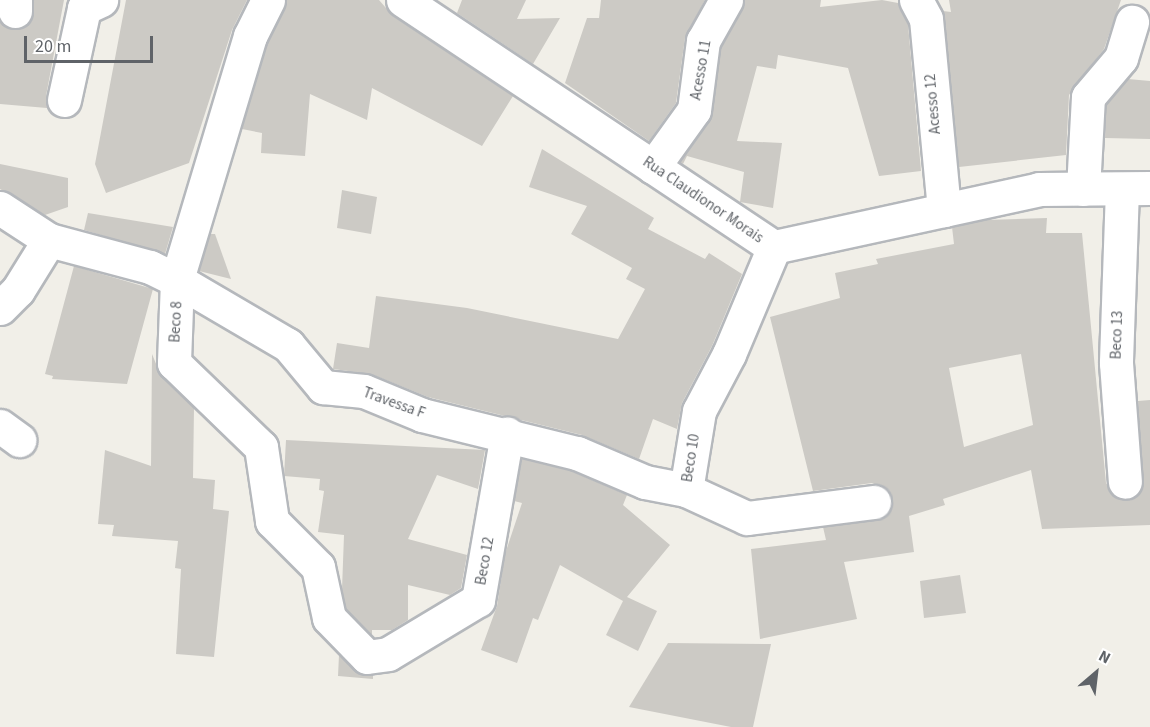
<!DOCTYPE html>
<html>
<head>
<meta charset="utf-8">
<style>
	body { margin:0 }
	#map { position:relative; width:1150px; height:727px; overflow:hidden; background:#f1efe8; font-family:"Source Sans 3",sans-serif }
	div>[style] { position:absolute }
	.building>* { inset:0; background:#cccac5 }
	.roads { filter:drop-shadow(2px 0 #b5b8bc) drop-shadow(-2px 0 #b5b8bc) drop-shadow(0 2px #b5b8bc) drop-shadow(0 -2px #b5b8bc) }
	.minor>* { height:33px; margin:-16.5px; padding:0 16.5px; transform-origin:16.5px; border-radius:16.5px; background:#fff }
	span { translate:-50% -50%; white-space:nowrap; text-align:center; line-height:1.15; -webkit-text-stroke:4.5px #fff; paint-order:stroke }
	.street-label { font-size:15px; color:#5f6368 }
	.north { position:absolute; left:1066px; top:643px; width:60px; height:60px; -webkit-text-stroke:4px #fff; paint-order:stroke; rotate:28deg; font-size:16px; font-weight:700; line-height:24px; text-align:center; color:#5f6368 }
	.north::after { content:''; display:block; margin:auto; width:21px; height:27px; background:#5f6368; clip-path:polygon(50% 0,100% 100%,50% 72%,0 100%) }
	.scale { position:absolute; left:24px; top:36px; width:129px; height:27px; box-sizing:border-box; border:3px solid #5f6368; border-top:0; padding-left:8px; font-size:18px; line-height:21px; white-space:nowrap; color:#5f6368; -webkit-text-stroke:4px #fff; paint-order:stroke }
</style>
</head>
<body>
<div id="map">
	<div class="building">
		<div style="clip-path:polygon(34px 0,64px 0,46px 96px,47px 108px,0 104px,0 22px,14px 30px,25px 27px,31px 20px)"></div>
		<div style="clip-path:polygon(126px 0,247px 0,232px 30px,189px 163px,106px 193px,95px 164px)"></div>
		<div style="clip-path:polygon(287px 0,379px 0,393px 16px,513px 96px,482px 146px,372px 88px,367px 120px,310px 94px,305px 156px,261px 153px,262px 133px,242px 129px,267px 43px)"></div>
		<div style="clip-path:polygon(462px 0,526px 0,517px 19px,560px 18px,533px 64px,457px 13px)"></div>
		<div style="clip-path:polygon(601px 0,705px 0,685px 38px,676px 103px,649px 141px,565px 83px,587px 18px,599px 18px)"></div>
		<div style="clip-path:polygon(745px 0,821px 0,820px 7px,882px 0,898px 3px,908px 24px,921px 171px,879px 176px,848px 68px,778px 55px,776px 69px,757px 66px,737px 141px,782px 143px,773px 208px,740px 202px,744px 172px,687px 156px,683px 164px,680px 162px,709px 120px,721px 47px)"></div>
		<div style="clip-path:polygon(949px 0,1121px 0,1104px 49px,1069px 95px,1066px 155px,959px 167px,943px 11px,951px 12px)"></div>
		<div style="clip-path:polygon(1128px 79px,1150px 81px,1150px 139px,1105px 138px,1106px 104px)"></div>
		<div style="clip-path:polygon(542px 149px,654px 218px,648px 229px,705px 259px,709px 253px,742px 274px,712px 346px,682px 403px,677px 429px,653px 419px,639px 459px,582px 435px,428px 397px,371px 374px,333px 369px,337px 343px,369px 348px,376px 296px,467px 308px,618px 339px,645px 289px,626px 279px,632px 268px,571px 234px,587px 206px,529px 187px)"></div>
		<div style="clip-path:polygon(0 164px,68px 178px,68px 207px,45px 215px,0 189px)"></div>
		<div style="clip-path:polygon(342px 190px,377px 197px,371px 234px,337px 228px)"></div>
		<div style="clip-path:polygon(88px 213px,173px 227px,165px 254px,84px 230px)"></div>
		<div style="clip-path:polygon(evenodd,1047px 218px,1046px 233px,1082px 233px,1106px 483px,1117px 499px,1135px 498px,1142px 490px,1138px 401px,1150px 400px,1150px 525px,1042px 529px,1031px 470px,943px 499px,945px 505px,909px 516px,914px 552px,844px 562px,857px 619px,760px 639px,751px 549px,826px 540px,823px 527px,877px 520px,886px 517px,893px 500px,889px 490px,872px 483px,813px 491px,770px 317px,840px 298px,835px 273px,878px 264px,876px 259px,954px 244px,952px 227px,986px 220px,1047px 218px,1021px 354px,1033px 425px,964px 447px,949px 368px,1021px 354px)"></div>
		<div style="clip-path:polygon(210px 234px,215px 234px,231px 279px,199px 271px)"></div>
		<div style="clip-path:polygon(74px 266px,153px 289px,127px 384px,52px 379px,53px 376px,45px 374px)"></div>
		<div style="clip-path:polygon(152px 354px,161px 376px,194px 408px,193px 478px,215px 480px,213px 509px,229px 511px,214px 657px,176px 654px,181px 569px,175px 568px,178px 541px,112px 536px,114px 525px,98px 524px,105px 450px,151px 466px)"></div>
		<div style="clip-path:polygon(286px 440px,485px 450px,478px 489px,437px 475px,408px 539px,467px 555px,461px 588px,450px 595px,408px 585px,408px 620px,392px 630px,372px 630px,372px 635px,346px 609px,342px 589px,344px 535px,318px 532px,324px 491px,319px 490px,320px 479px,284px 476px)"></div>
		<div style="clip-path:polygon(522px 459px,571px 471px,627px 495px,623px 505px,670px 545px,627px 597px,657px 611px,638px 651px,606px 635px,623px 601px,560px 565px,538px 620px,533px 618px,517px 663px,481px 650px,497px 606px,505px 554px,522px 503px,514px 501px)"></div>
		<div style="clip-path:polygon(960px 575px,966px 613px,924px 618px,920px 581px)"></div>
		<div style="clip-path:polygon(668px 643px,771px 644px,753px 727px,731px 727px,629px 707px)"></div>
		<div style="clip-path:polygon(339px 655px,354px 670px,373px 675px,373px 679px,338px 676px)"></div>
	</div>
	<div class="roads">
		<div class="minor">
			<div style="left:268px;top:0;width:40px;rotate:116.6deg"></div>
			<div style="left:250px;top:36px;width:255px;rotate:106.7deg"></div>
			<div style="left:177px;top:280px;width:83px;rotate:92.1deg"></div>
			<div style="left:174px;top:363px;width:121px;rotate:44deg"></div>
			<div style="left:261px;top:447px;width:75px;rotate:81.5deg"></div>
			<div style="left:272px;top:521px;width:65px;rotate:45deg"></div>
			<div style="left:318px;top:567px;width:52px;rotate:77.8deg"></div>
			<div style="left:329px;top:618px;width:54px;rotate:45.7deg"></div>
			<div style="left:367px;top:657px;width:21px;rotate:-8deg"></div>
			<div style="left:388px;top:654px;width:105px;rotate:-31deg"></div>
			<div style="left:478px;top:600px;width:169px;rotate:-80.1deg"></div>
			<div style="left:403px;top:0;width:446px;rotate:33.7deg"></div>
			<div style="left:774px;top:247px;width:271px;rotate:-12.3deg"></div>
			<div style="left:1039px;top:189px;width:111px;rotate:-0.5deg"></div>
			<div style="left:916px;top:0;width:21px;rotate:62deg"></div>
			<div style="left:926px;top:19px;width:192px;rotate:84.6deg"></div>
			<div style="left:15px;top:11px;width:11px;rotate:-90deg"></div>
			<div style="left:64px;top:100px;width:94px;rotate:-77.7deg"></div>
			<div style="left:84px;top:8px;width:19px;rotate:-25deg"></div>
			<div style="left:653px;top:167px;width:70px;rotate:-54.3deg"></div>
			<div style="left:694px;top:110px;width:70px;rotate:-82.6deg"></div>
			<div style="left:703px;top:41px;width:47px;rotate:-60.7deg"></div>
			<div style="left:1083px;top:189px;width:92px;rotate:-86.9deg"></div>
			<div style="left:1088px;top:97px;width:51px;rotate:-49.8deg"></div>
			<div style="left:1121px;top:58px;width:38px;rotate:-73deg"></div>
			<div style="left:1122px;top:189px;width:174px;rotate:92deg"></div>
			<div style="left:1116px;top:363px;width:119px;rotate:85.7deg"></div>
			<div style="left:0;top:208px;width:59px;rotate:33.1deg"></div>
			<div style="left:49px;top:240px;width:105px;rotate:15deg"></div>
			<div style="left:150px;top:267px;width:30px;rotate:26deg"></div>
			<div style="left:177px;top:280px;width:129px;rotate:30.4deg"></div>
			<div style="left:288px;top:345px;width:55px;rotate:50.2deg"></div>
			<div style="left:323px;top:387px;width:41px;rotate:5.6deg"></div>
			<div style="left:364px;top:391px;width:63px;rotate:22.5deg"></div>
			<div style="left:422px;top:415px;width:160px;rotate:13.8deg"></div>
			<div style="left:577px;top:453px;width:74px;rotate:23.1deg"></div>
			<div style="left:645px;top:482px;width:42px;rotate:11deg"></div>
			<div style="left:774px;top:247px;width:116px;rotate:112.8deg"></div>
			<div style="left:729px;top:354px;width:64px;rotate:117.8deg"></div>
			<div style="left:699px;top:411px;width:80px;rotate:99.3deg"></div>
			<div style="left:686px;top:490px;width:67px;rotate:24.7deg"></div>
			<div style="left:747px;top:518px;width:128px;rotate:-7.2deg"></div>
			<div style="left:0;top:308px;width:25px;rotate:-45deg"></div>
			<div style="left:18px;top:290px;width:59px;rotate:-58.2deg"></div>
			<div style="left:0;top:426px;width:24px;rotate:36deg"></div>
		</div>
	</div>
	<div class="street-label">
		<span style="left:701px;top:70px;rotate:-80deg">Acesso 11</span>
		<span style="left:933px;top:104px;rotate:-95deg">Acesso 12</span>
		<span style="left:703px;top:200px;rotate:34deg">Rua Claudionor Morais</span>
		<span style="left:176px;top:322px;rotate:-87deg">Beco 8</span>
		<span style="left:1117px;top:335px;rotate:-88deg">Beco 13</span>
		<span style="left:394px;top:403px;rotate:20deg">Travessa F</span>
		<span style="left:691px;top:458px;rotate:-81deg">Beco 10</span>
		<span style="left:485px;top:561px;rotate:-80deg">Beco 12</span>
	</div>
	<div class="north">N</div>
	<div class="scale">20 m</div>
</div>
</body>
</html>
